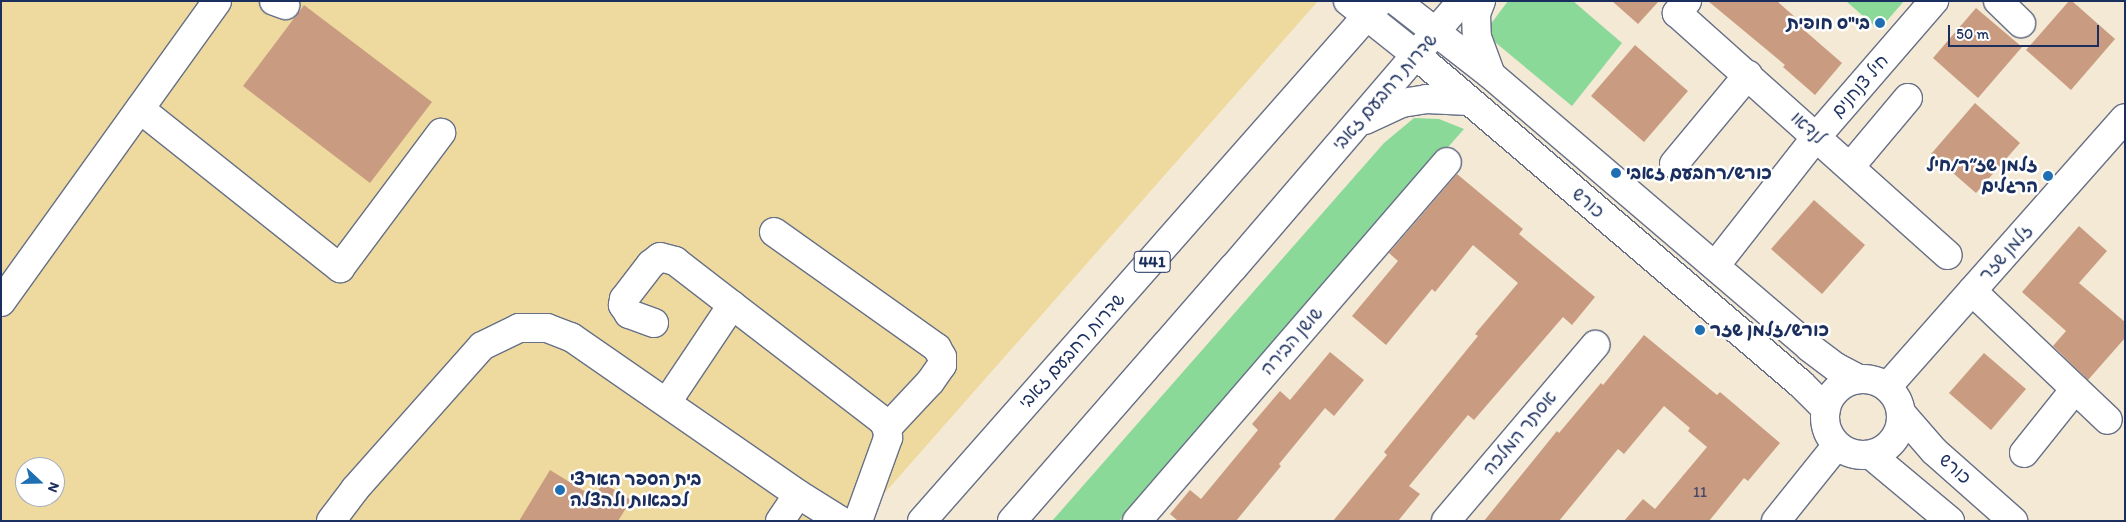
<!DOCTYPE html>
<html>
<head>
<meta charset="utf-8">
<style>
	body { margin:0 }
	#map { position:relative; width:2126px; height:522px; overflow:hidden; background:#f4e9d4; font-family:Itim,"Playpen Sans Hebrew",sans-serif }
	div>[style] { position:absolute }
	.green>* { inset:0; background:#8ad998 }
	.sand>* { inset:0; background:#eeda9e }
	.building>* { inset:0; background:#c99c82 }
	.roads { filter:drop-shadow(1px 0 #677087) drop-shadow(-1px 0 #677087) drop-shadow(0 1px #677087) drop-shadow(0 -1px #677087) }
	.minor>* { height:28px; margin:-14px; padding:0 14px; transform-origin:14px; border-radius:14px; background:#fff }
	.minor>.ring { margin:-14px; padding:0; box-sizing:content-box; background:none; border:28px solid #fff; border-radius:50% }
	.major>* { height:28px; margin:-14px; padding:0 14px; transform-origin:14px; border-radius:14px; background:#fff }
	.dots>* { width:14px; height:14px; translate:-50% -50%; box-sizing:border-box; border:2px solid #fff; border-radius:50% }
	span { translate:-50% -50%; white-space:nowrap; text-align:center; line-height:1.15; -webkit-text-stroke:5px #fff; paint-order:stroke }
	.number-label { font-size:15px; color:#464a67 }
	.number-label span { -webkit-text-stroke-width:0 }
	.shield-label span { padding:1px 4px; background:#fff; border:1px solid; border-radius:4px; -webkit-text-stroke-width:0 }
	.shield-label { font-size:16px; color:#1b2f5e; font-weight:700 }
	.poi-label { font-size:18px; color:#1b2f5e; font-weight:700 }
	.right { translate:-100% -50%; text-align:right }
	.left { translate:0 -50%; text-align:left }
	.street-label { font-size:18px; color:#1b2f5e }
	.frame { position:absolute; inset:0; border:2px solid #1b2f5e; pointer-events:none }
	.north { position:absolute; left:15px; top:457px; width:50px; height:50px; box-sizing:border-box; background:#fff; border:1px solid #a4acbf; border-radius:50%; rotate:111deg; font-size:14px; font-weight:700; line-height:20px; text-align:center; color:#1b2f5e }
	.north::after { content:''; display:block; margin:auto; width:18px; height:22px; background:#1f6fb2; clip-path:polygon(50% 0,100% 100%,50% 72%,0 100%) }
	.scale { position:absolute; left:1948px; top:25px; width:151px; height:22px; box-sizing:border-box; border:2px solid #1b2f5e; border-top:0; padding-left:6px; font-size:15px; line-height:18px; white-space:nowrap; color:#1b2f5e; -webkit-text-stroke:4px #fff; paint-order:stroke }
</style>
</head>
<body>
<div id="map">
	<div class="green">
		<div style="clip-path:polygon(1508px 1px,1573px 1px,1622px 43px,1572px 106px,1484px 33px)"></div>
		<div style="clip-path:polygon(1846px 1px,1904px 1px,1879px 30px)"></div>
		<div style="clip-path:polygon(1414px 118px,1439px 119px,1464px 129px,1119px 521px,1052px 521px,1384px 143px)"></div>
	</div>
	<div class="sand">
		<div style="clip-path:polygon(evenodd,1px 1px,1318px 1px,860px 521px,1px 521px,1px 1px,25px 467px,55px 467px,55px 497px,25px 497px,25px 467px)"></div>
	</div>
	<div class="building">
		<div style="clip-path:polygon(1612px 1px,1659px 1px,1638px 24px)"></div>
		<div style="clip-path:polygon(1708px 1px,1777px 1px,1806px 27px,1804px 30px,1842px 63px,1815px 95px,1783px 67px,1785px 65px)"></div>
		<div style="clip-path:polygon(2069px 1px,2072px 1px,2115px 39px,2071px 90px,2026px 50px)"></div>
		<div style="clip-path:polygon(304px 5px,432px 102px,370px 183px,243px 86px)"></div>
		<div style="clip-path:polygon(1976px 8px,2022px 47px,1978px 98px,1933px 58px)"></div>
		<div style="clip-path:polygon(1635px 45px,1688px 91px,1644px 142px,1591px 96px)"></div>
		<div style="clip-path:polygon(1975px 103px,2020px 143px,1976px 193px,1931px 154px)"></div>
		<div style="clip-path:polygon(1457px 174px,1523px 229px,1519px 234px,1595px 297px,1572px 325px,1563px 317px,1474px 420px,1468px 415px,1409px 486px,1420px 494px,1398px 521px,1333px 521px,1387px 455px,1384px 452px,1478px 336px,1475px 334px,1518px 283px,1473px 245px,1435px 292px,1432px 289px,1386px 345px,1352px 316px,1398px 261px,1389px 253px)"></div>
		<div style="clip-path:polygon(1814px 200px,1865px 245px,1822px 294px,1771px 249px)"></div>
		<div style="clip-path:polygon(2079px 226px,2107px 251px,2079px 283px,2125px 322px,2125px 338px,2088px 380px,2053px 346px,2066px 331px,2022px 292px)"></div>
		<div style="clip-path:polygon(1644px 335px,1717px 395px,1720px 392px,1780px 443px,1748px 481px,1744px 478px,1709px 521px,1624px 521px,1643px 499px,1655px 509px,1707px 447px,1688px 431px,1690px 428px,1664px 406px,1624px 454px,1618px 449px,1559px 521px,1484px 521px,1557px 431px,1559px 433px,1601px 383px,1603px 385px)"></div>
		<div style="clip-path:polygon(1330px 352px,1364px 380px,1334px 416px,1325px 408px,1279px 464px,1281px 466px,1236px 521px,1178px 521px,1170px 514px,1190px 490px,1201px 499px,1258px 430px,1252px 424px,1280px 391px,1290px 400px)"></div>
		<div style="clip-path:polygon(1984px 353px,2026px 389px,1991px 430px,1949px 393px)"></div>
		<div style="clip-path:polygon(550px 470px,594px 497px,603px 483px,631px 500px,618px 521px,519px 521px)"></div>
	</div>
	<div class="roads">
		<div class="minor">
			<div style="left:274px;top:1px;width:12px;rotate:20deg"></div>
			<div style="left:1348px;top:1px;width:87px;rotate:38.5deg"></div>
			<div style="left:1416px;top:55px;width:506px;rotate:40.52deg"></div>
			<div style="left:1801px;top:384px;width:35px;rotate:45deg"></div>
			<div style="left:1396px;top:1px;width:120px;rotate:37.9deg"></div>
			<div style="left:1491px;top:75px;width:418px;rotate:40.5deg"></div>
			<div style="left:1809px;top:347px;width:34px;rotate:37deg"></div>
			<div style="left:1836px;top:367px;width:26px;rotate:28deg"></div>
			<div style="left:1687px;top:1px;width:16px;rotate:130deg"></div>
			<div style="left:1677px;top:13px;width:363px;rotate:41.8deg"></div>
			<div style="left:1998px;top:1px;width:32px;rotate:44deg"></div>
			<div style="left:140px;top:109px;width:256px;rotate:38.5deg"></div>
			<div style="left:340px;top:268px;width:169px;rotate:-53.2deg"></div>
			<div style="left:1674px;top:164px;width:116px;rotate:-50.3deg"></div>
			<div style="left:1850px;top:167px;width:90px;rotate:-50deg"></div>
			<div style="left:774px;top:232px;width:200px;rotate:35.4deg"></div>
			<div style="left:937px;top:348px;width:10px;rotate:61deg"></div>
			<div style="left:942px;top:357px;width:8px;rotate:90deg"></div>
			<div style="left:942px;top:365px;width:21px;rotate:125deg"></div>
			<div style="left:930px;top:382px;width:63px;rotate:133.1deg"></div>
			<div style="left:1715px;top:266px;width:165px;rotate:-51.9deg"></div>
			<div style="left:1817px;top:136px;width:179px;rotate:-49.1deg"></div>
			<div style="left:1972px;top:291px;width:187px;rotate:43.5deg"></div>
			<div style="left:1px;top:302px;width:370px;rotate:-54.3deg"></div>
			<div style="left:732px;top:305px;width:189px;rotate:37.5deg"></div>
			<div style="left:882px;top:420px;width:9px;rotate:58deg"></div>
			<div style="left:887px;top:428px;width:10px;rotate:84deg"></div>
			<div style="left:888px;top:438px;width:88px;rotate:109.9deg"></div>
			<div style="left:654px;top:323px;width:27px;rotate:-160deg"></div>
			<div style="left:629px;top:314px;width:11px;rotate:-124deg"></div>
			<div style="left:623px;top:305px;width:6px;rotate:-81deg"></div>
			<div style="left:624px;top:299px;width:44px;rotate:-52.4deg"></div>
			<div style="left:651px;top:264px;width:11px;rotate:-38deg"></div>
			<div style="left:660px;top:257px;width:16px;rotate:15deg"></div>
			<div style="left:675px;top:261px;width:72px;rotate:37.7deg"></div>
			<div style="left:732px;top:305px;width:117px;rotate:123.8deg"></div>
			<div class="ring" style="left:1825px;top:379px;width:48px;height:48px"></div>
			<div style="left:1887px;top:387px;width:359px;rotate:-48.5deg"></div>
			<div style="left:1901px;top:413px;width:50px;rotate:49deg"></div>
			<div style="left:1934px;top:451px;width:106px;rotate:41.5deg"></div>
			<div style="left:2024px;top:453px;width:82px;rotate:-51.4deg"></div>
			<div style="left:1871px;top:455px;width:103px;rotate:39.9deg"></div>
			<div style="left:331px;top:521px;width:40px;rotate:-53deg"></div>
			<div style="left:355px;top:489px;width:191px;rotate:-48.4deg"></div>
			<div style="left:482px;top:346px;width:41px;rotate:-25.9deg"></div>
			<div style="left:519px;top:328px;width:28px"></div>
			<div style="left:547px;top:328px;width:26px;rotate:21deg"></div>
			<div style="left:571px;top:337px;width:276px;rotate:34.7deg"></div>
			<div style="left:798px;top:494px;width:51px;rotate:32.1deg"></div>
			<div style="left:780px;top:521px;width:32px;rotate:-56deg"></div>
			<div style="left:1137px;top:521px;width:474px;rotate:-49.2deg"></div>
			<div style="left:1446px;top:521px;width:231px;rotate:-49.7deg"></div>
			<div style="left:1776px;top:521px;width:97px;rotate:-51.2deg"></div>
		</div>
		<div class="major">
			<div style="left:1481px;top:1px;width:14px;rotate:111deg"></div>
			<div style="left:1476px;top:14px;width:23px;rotate:88deg"></div>
			<div style="left:1477px;top:37px;width:40px;rotate:69.8deg"></div>
			<div style="left:1365px;top:120px;width:41px;rotate:-24.7deg"></div>
			<div style="left:1402px;top:103px;width:24px;rotate:-9deg"></div>
			<div style="left:1426px;top:99px;width:43px;rotate:2.7deg"></div>
			<div style="left:922px;top:521px;width:693px;rotate:-48.63deg"></div>
			<div style="left:1012px;top:521px;width:336px;rotate:-48.9deg"></div>
			<div style="left:1233px;top:268px;width:352px;rotate:-49.4deg"></div>
		</div>
	</div>
	<div class="dots">
		<div style="left:1880px;top:23px;background:#1f6fb2"></div>
		<div style="left:1616px;top:173px;background:#1f6fb2"></div>
		<div style="left:2048px;top:176px;background:#1f6fb2"></div>
		<div style="left:1700px;top:330px;background:#1f6fb2"></div>
		<div style="left:560px;top:490px;background:#1f6fb2"></div>
	</div>
	<div class="number-label">
		<span style="left:1700px;top:493px">11</span>
	</div>
	<div class="shield-label">
		<span style="left:1152px;top:262px">441</span>
	</div>
	<div class="poi-label">
		<span class="right" style="left:1870px;top:23px">בי"ס חופית</span>
		<span class="right" style="left:2038px;top:176px">זלמן שז״ר/חיל<br>הרגלים</span>
		<span class="left" style="left:1626px;top:173px">כורש/רחבעם זאבי</span>
		<span class="left" style="left:1710px;top:330px">כורש/זלמן שזר</span>
		<span class="left" style="left:570px;top:490px">בית הספר הארצי<br>לכבאות ולהצלה</span>
	</div>
	<div class="street-label">
		<span style="left:1860px;top:86px;rotate:-49deg">חיל צנחנים</span>
		<span style="left:1385px;top:92px;rotate:-49deg">שדרות רחבעם זאבי</span>
		<span style="left:1808px;top:128px;rotate:42deg">לנדאו</span>
		<span style="left:1588px;top:203px;rotate:41deg">כורש</span>
		<span style="left:2006px;top:253px;rotate:-48deg">זלמן שזר</span>
		<span style="left:1292px;top:341px;rotate:-49deg">שושן הבירה</span>
		<span style="left:1072px;top:351px;rotate:-48deg">שדרות רחבעם זאבי</span>
		<span style="left:1520px;top:433px;rotate:-50deg">אסתר המלכה</span>
		<span style="left:1955px;top:469px;rotate:42deg">כורש</span>
	</div>
	<div class="frame"></div>
	<div class="north">N</div>
	<div class="scale">50 m</div>
</div>
</body>
</html>
